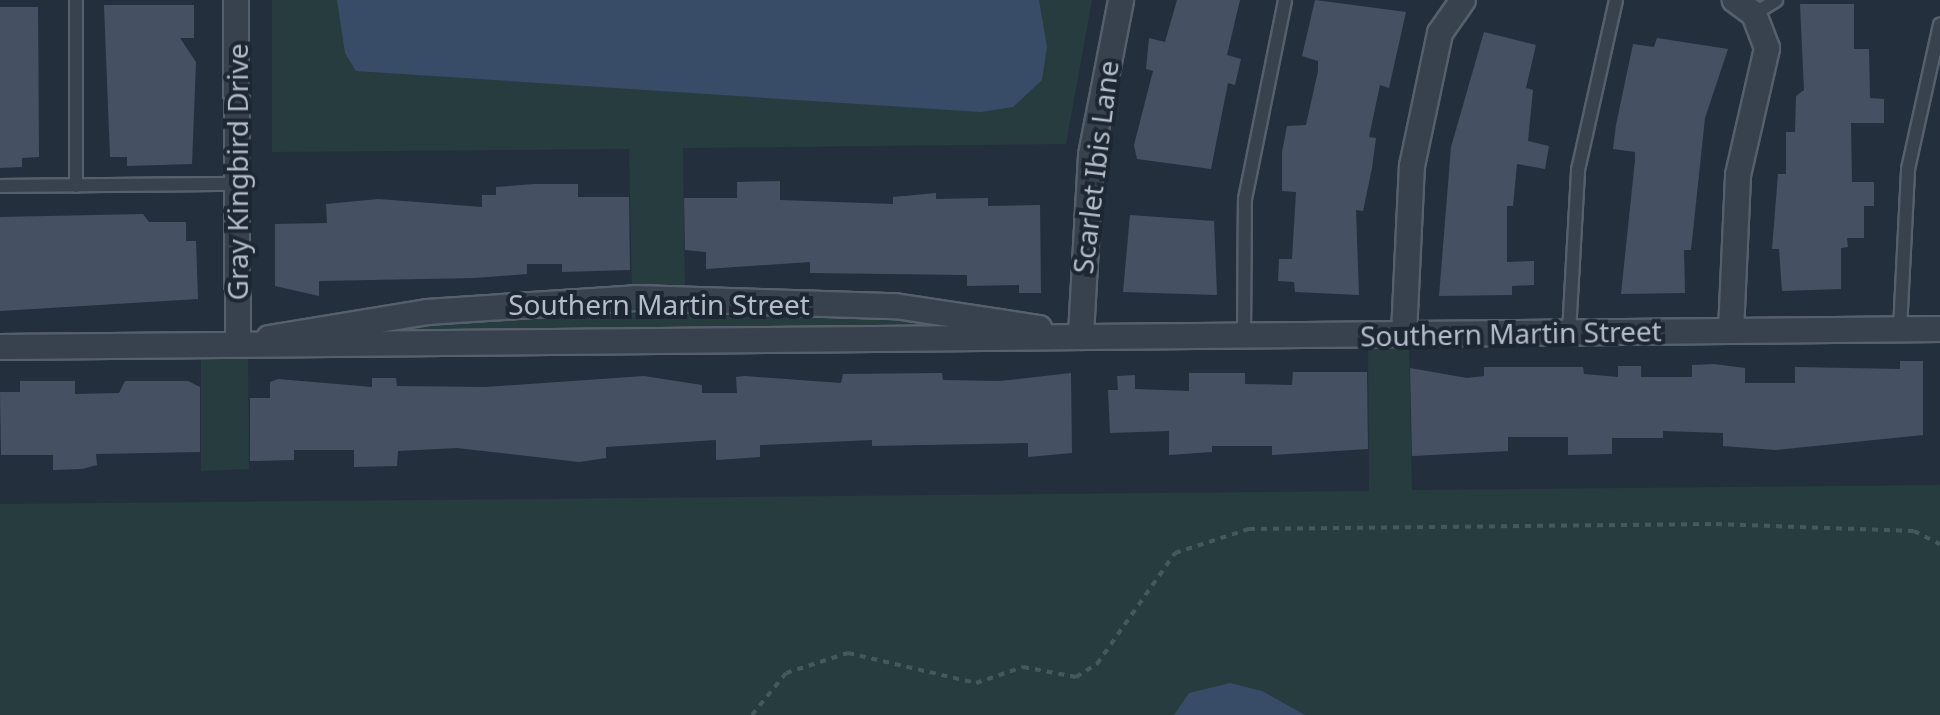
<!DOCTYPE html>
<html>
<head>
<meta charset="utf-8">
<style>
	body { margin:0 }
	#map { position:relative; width:1940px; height:715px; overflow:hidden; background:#242f3e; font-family:"Noto Sans",sans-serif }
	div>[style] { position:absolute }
	.green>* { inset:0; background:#263c3f }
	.water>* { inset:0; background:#394c67 }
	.building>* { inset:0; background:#455162 }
	.path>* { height:4px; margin-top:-2px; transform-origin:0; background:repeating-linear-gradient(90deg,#44595c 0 6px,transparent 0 12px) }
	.roads { filter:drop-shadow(2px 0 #565f6c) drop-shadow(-2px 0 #565f6c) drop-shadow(0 2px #565f6c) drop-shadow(0 -2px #565f6c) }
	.service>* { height:12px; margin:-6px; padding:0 6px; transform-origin:6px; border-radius:6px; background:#38414e }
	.minor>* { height:24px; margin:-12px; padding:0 12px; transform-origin:12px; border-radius:12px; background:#38414e }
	span { translate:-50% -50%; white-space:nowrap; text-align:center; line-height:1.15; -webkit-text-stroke:8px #1d2633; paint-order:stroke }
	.street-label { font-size:28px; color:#b4bcc9 }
</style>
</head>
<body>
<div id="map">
	<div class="green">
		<div style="clip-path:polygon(272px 0,1092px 0,1066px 144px,683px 148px,685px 290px,632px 291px,629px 149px,272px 152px)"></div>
		<div style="clip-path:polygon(605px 308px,859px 313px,988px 327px,331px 332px)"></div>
		<div style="clip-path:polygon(1409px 347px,1412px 490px,1940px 485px,1940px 715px,0 715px,0 504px,1369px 491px,1368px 348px)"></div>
		<div style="clip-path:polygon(201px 359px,248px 359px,249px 469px,201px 471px)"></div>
	</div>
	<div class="water">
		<div style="clip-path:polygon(337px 0,1039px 0,1047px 47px,1042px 80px,1013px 107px,981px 112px,356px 71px,345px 53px)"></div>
		<div style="clip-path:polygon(1230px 683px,1262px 691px,1305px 715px,1174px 715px,1189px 693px)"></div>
	</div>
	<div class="building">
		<div style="clip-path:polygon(1177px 0,1240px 0,1227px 55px,1241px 59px,1235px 85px,1228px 83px,1211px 169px,1137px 159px,1134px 145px,1153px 71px,1146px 69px,1149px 38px,1165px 42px)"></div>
		<div style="clip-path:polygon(1315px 0,1406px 12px,1389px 88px,1380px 85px,1369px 137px,1376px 138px,1372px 168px,1363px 211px,1356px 210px,1359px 295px,1295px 292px,1294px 282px,1278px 281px,1279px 259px,1292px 259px,1296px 192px,1282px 191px,1282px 152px,1287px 126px,1306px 125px,1318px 71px,1318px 61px,1302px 56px)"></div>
		<div style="clip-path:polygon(1800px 4px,1854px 4px,1854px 49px,1869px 49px,1870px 98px,1884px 99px,1884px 123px,1851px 123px,1852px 182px,1874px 182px,1874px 206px,1864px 206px,1864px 238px,1847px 238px,1848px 247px,1841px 248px,1841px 289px,1782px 291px,1779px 249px,1772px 249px,1778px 174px,1786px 174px,1786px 132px,1795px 132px,1796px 96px,1804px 90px)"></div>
		<div style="clip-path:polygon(104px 5px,194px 5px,194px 38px,180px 38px,196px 62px,192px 164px,127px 166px,127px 157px,110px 157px)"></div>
		<div style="clip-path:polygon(0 7px,38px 7px,39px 157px,22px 158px,22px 167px,0 168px)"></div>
		<div style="clip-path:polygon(1484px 32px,1536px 45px,1526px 88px,1533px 90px,1528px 141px,1549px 146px,1545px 169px,1517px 164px,1513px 206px,1507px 206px,1507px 262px,1534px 261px,1534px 285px,1512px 286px,1512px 295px,1439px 296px,1451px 147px)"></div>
		<div style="clip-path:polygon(1657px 38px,1728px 49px,1705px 118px,1691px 250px,1684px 250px,1685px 293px,1621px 294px,1635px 160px,1635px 152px,1613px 149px,1616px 125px,1633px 44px,1654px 47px)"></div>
		<div style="clip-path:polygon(780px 181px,780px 200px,893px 204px,893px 197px,936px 193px,936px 199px,988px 198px,988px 206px,1040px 205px,1041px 293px,1019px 293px,1019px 285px,967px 286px,967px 275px,810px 273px,810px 262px,706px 269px,706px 252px,685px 250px,684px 198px,737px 198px,737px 182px)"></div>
		<div style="clip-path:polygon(534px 184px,578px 184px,578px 197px,629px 197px,630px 270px,562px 272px,562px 264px,527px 264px,527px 274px,475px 278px,319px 281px,319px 296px,275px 286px,275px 224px,327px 223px,326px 204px,378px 199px,482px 207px,482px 195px,496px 195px,496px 187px)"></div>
		<div style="clip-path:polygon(143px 214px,149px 222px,186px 222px,186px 241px,196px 241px,198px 299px,0 311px,0 217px)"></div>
		<div style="clip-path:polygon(1130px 215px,1214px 221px,1217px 295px,1123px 292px)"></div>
		<div style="clip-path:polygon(1900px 361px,1923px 361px,1923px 435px,1775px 450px,1723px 446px,1723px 433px,1663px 431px,1663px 438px,1612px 438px,1612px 454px,1568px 455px,1568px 437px,1508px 437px,1508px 451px,1412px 456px,1410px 368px,1467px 378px,1484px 376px,1484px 367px,1583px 367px,1584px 374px,1618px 377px,1618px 366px,1641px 366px,1641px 377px,1692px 377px,1692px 365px,1714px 364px,1745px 368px,1745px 383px,1795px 383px,1795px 367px,1900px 369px)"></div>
		<div style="clip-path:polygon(1293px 372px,1367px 372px,1368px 449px,1272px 455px,1272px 446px,1212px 446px,1212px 452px,1169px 455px,1169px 431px,1110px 433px,1108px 390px,1118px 390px,1117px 376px,1135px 375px,1135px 389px,1189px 391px,1189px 373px,1245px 373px,1245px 384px,1292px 385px)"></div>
		<div style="clip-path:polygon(942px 373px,943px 380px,1000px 381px,1071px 373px,1072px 453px,1028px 457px,1028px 443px,872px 446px,872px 440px,760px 445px,760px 457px,716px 460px,716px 440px,606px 447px,606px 458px,579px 462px,457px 448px,398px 451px,397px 466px,354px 467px,354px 450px,294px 450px,294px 460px,250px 461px,250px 398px,270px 398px,270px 382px,278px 379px,372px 387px,372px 378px,396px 378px,397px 386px,485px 387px,644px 376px,702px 385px,702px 393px,737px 393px,736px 377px,745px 376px,841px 383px,843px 374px)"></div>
		<div style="clip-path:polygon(20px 381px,75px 381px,75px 394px,119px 393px,125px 381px,188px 381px,200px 387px,200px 452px,96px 454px,97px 465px,82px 469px,53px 470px,53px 455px,1px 455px,0 392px,20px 392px)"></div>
	</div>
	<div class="path">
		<div style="left:752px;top:715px;width:54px;rotate:-51deg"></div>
		<div style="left:786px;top:673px;width:65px;rotate:-17.9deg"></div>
		<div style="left:848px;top:653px;width:131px;rotate:13.2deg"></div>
		<div style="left:976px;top:683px;width:50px;rotate:-18.8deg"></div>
		<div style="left:1023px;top:667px;width:54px;rotate:10.7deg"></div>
		<div style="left:1076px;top:677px;width:25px;rotate:-32deg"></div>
		<div style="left:1097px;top:664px;width:136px;rotate:-54.9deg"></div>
		<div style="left:1175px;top:553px;width:78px;rotate:-18deg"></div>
		<div style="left:1249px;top:529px;width:467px;rotate:-0.6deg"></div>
		<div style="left:1716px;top:524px;width:198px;rotate:2deg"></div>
		<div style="left:1914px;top:531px;width:29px;rotate:27deg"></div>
	</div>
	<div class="roads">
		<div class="service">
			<div style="left:76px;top:0;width:186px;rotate:90deg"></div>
			<div style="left:1754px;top:14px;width:26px;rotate:-32deg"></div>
			<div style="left:0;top:186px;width:239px;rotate:-0.5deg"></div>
			<div style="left:1900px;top:329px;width:160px;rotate:-87.1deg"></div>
			<div style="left:1908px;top:169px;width:148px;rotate:-77.5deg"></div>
			<div style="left:1569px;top:333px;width:163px;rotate:-86.8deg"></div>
			<div style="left:1578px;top:170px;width:174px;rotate:-77.4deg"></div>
			<div style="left:1244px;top:335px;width:136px;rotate:-89.6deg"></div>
			<div style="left:1245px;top:199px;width:203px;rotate:-78.6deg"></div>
		</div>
		<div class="minor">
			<div style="left:236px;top:0;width:344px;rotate:89.7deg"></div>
			<div style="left:1731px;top:331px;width:156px;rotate:-87.4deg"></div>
			<div style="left:1738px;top:175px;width:130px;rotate:-77.1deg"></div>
			<div style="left:1767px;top:48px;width:36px;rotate:-111deg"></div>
			<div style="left:1754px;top:14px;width:24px;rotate:-144deg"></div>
			<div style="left:1404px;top:334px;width:168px;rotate:-87.3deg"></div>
			<div style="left:1412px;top:166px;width:136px;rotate:-78.1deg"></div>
			<div style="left:1440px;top:33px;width:40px;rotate:-55.1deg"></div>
			<div style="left:1081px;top:335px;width:180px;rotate:-86.8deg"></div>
			<div style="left:1091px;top:155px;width:158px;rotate:-79deg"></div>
			<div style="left:269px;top:338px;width:160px;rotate:-9.3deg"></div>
			<div style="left:427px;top:312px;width:209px;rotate:-3.8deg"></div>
			<div style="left:636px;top:298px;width:259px;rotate:1.8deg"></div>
			<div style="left:895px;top:306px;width:146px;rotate:8.7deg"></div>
			<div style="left:0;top:347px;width:1940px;rotate:-0.53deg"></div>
		</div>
	</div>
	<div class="street-label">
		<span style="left:1095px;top:167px;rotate:-83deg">Scarlet Ibis Lane</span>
		<span style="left:237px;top:172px;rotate:-90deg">Gray Kingbird Drive</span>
		<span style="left:659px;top:304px">Southern Martin Street</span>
		<span style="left:1511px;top:333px;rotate:-1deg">Southern Martin Street</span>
	</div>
</div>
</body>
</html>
